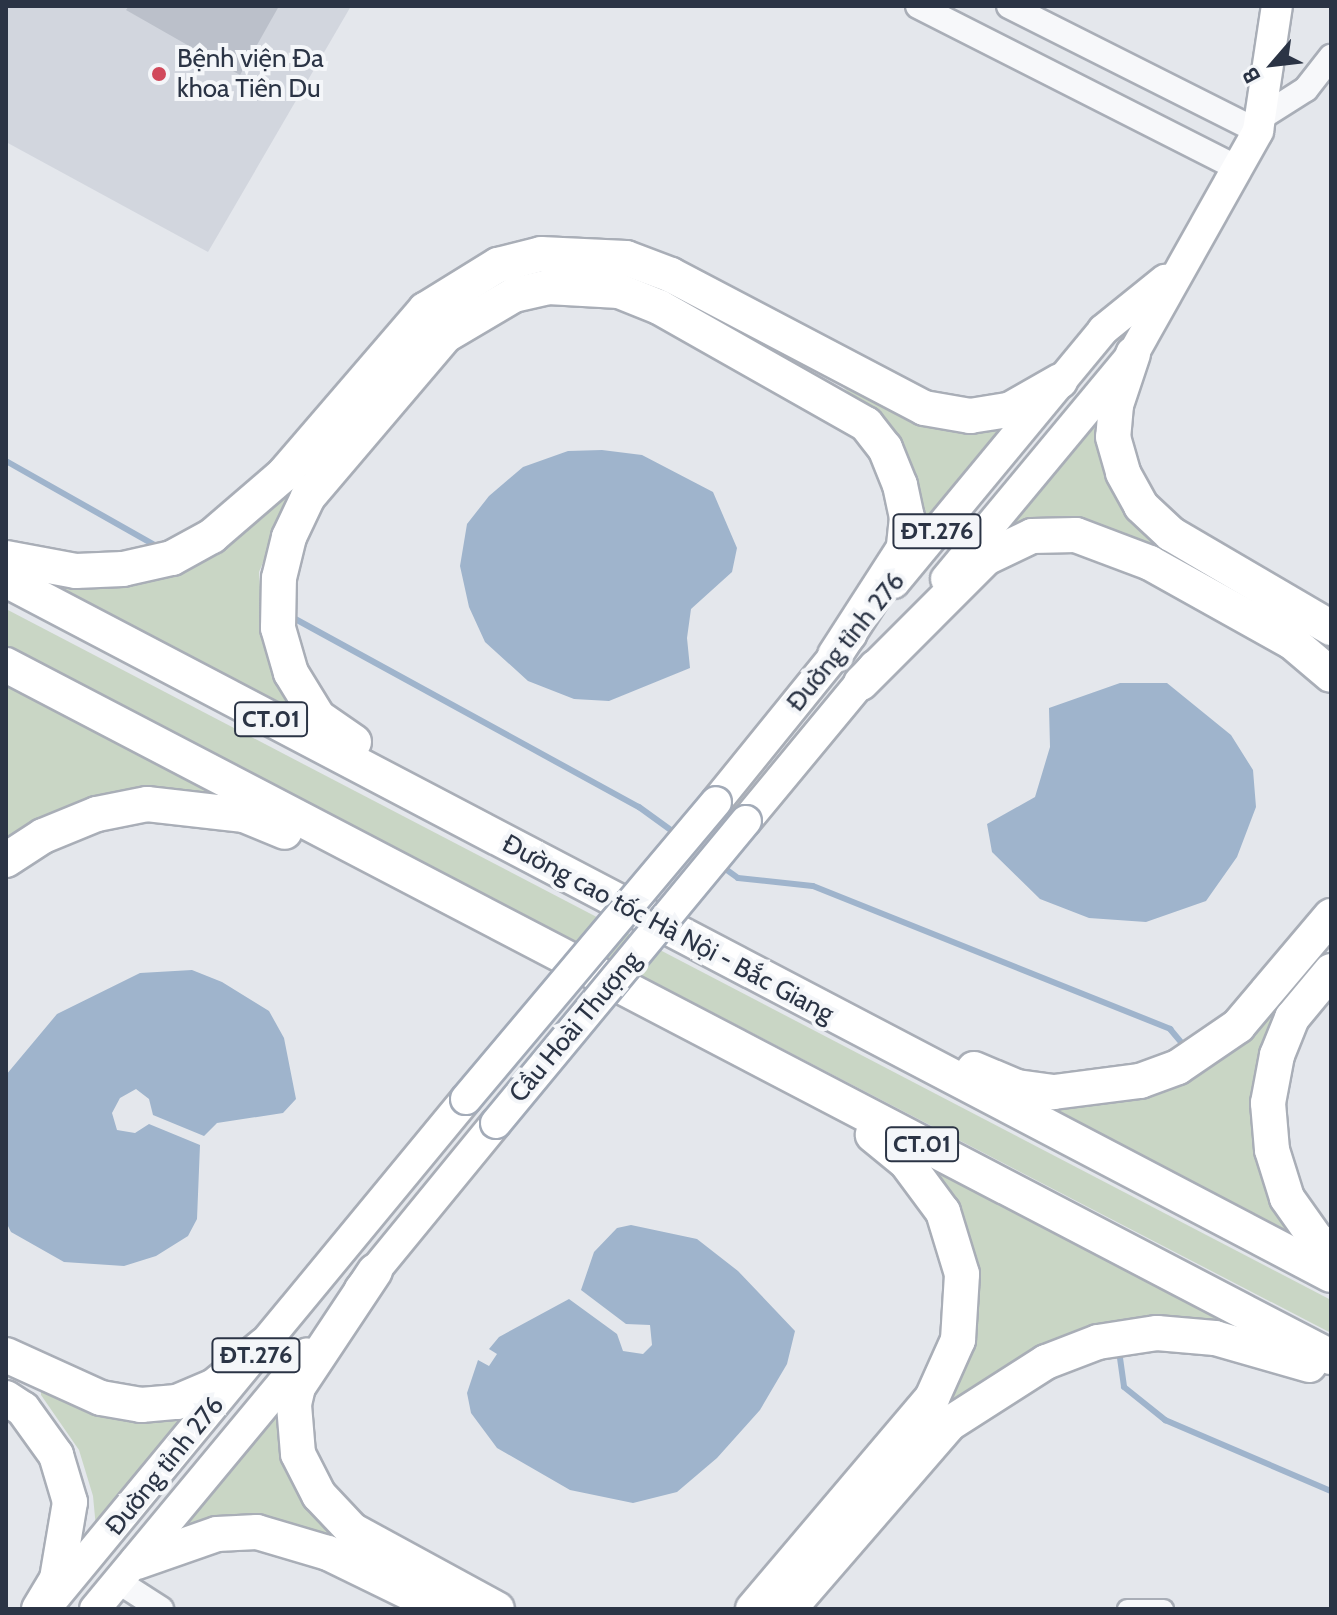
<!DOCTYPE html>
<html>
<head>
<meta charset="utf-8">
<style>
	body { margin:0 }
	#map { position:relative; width:1337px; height:1615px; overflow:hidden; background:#e4e7ec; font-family:Cabin,sans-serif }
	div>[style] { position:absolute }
	.built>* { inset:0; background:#d2d6de }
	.green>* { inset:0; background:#c9d6c5 }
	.water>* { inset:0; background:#9fb4cc }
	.stream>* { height:6px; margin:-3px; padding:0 3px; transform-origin:3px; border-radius:3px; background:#9fb4cc }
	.building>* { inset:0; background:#bbc0ca }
	.roads { filter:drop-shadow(2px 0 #a9aeb7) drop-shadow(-2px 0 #a9aeb7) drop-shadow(0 2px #a9aeb7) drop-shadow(0 -2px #a9aeb7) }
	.minor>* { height:18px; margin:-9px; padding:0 9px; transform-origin:9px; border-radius:9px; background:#f7f8fa }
	.tertiary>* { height:24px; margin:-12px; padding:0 12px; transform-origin:12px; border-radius:12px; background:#f7f8fa }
	.primary>* { height:30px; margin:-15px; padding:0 15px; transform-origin:15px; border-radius:15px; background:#fff }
	.motorway>* { height:34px; margin:-17px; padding:0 17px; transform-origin:17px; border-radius:17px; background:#fff }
	.bridges { filter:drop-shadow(2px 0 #a3abb8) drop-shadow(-2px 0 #a3abb8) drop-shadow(0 2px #a3abb8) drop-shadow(0 -2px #a3abb8) }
	.primary-bridge>* { height:30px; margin:-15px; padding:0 15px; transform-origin:15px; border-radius:15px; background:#fff }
	.dots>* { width:22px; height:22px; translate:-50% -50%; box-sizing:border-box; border:4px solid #f4f6f9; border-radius:50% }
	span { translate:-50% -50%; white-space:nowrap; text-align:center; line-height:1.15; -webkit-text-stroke:8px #f4f6f9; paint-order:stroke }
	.shield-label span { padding:2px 6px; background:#f4f6f9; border:2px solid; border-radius:6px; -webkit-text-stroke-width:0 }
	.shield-label { font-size:24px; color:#2b3445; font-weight:700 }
	.poi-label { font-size:26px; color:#2b3445 }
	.left { translate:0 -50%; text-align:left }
	.street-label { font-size:26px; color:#2b3445 }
	.frame { position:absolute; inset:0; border:8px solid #2b3445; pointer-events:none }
	.north { position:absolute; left:1233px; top:24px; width:80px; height:80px; -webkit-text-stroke:6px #f4f6f9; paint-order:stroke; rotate:242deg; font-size:22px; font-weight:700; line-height:32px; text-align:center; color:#2b3445 }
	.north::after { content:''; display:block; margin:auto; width:28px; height:36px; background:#2b3445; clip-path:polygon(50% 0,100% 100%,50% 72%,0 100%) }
</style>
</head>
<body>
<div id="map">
	<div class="built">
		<div style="clip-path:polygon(6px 6px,351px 6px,208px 252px,6px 142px)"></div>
	</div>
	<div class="green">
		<div style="clip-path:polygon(842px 386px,920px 421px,1011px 425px,917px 548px,871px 415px)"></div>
		<div style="clip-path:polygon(1096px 413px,1099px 439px,1170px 551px,1077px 522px,998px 534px)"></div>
		<div style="clip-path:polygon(297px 482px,259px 572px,263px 633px,311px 727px,14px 573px,220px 547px,262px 519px)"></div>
		<div style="clip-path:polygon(6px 609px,1331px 1300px,1331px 1333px,6px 646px)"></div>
		<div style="clip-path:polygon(6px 676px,230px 794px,193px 794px,6px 841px)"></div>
		<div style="clip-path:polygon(1283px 1005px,1264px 1052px,1304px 1254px,1040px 1104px,1096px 1104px,1141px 1097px,1180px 1082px,1215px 1063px)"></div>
		<div style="clip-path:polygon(916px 1158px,1268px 1341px,1143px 1322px,941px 1417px,967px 1344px)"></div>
		<div style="clip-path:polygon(41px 1387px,97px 1412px,142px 1422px,193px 1419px,97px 1538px,93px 1496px,79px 1450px,41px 1395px)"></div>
		<div style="clip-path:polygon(284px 1388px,284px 1417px,375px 1562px,162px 1536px)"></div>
	</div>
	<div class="water">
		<div style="clip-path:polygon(602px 450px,642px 455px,713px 492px,737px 548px,732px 572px,691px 609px,687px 638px,690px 668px,609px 701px,574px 699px,528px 681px,485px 642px,469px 607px,460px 566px,467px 524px,489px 496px,523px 467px,568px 451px)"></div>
		<div style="clip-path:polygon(1120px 683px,1167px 683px,1231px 735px,1253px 770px,1256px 807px,1237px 857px,1206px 901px,1146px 922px,1089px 918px,1040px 899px,992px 852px,987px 824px,1035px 797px,1050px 747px,1049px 708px)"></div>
		<div style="clip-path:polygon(192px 970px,222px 982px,269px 1011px,284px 1038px,296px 1099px,283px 1113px,217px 1123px,204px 1136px,153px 1115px,149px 1099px,136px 1089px,120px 1098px,112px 1113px,117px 1130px,135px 1133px,149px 1124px,200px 1145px,197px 1219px,188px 1236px,156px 1256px,124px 1266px,64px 1262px,11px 1232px,6px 1222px,6px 1075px,57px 1014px,140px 973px)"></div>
		<div style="clip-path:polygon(631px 1225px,697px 1239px,738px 1271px,795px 1331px,787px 1364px,760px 1410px,717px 1458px,677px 1492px,633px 1503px,570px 1490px,497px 1448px,471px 1413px,467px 1393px,478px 1360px,489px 1366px,497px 1354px,489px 1349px,499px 1337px,569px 1299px,617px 1334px,623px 1351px,643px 1354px,652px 1345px,650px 1325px,626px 1324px,581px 1290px,594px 1252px,617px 1228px)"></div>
	</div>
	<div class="stream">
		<div style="left:6px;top:461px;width:177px;rotate:29.5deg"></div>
		<div style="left:288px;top:615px;width:400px;rotate:28.7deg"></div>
		<div style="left:639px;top:807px;width:49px;rotate:35.9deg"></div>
		<div style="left:720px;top:865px;width:22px;rotate:36deg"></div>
		<div style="left:738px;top:878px;width:75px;rotate:6.1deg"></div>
		<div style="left:813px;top:886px;width:385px;rotate:21.8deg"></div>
		<div style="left:1170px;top:1029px;width:25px;rotate:50deg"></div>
		<div style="left:1120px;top:1358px;width:29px;rotate:82deg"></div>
		<div style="left:1124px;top:1387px;width:53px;rotate:38.8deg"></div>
		<div style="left:1165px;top:1420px;width:181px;rotate:23.2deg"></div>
	</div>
	<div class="building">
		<div style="clip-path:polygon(129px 6px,279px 6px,240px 75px,126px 10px)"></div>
	</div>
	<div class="roads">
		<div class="minor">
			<div style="left:1127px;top:1609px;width:37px"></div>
		</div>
		<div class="tertiary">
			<div style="left:918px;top:6px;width:358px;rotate:26.9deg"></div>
			<div style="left:1009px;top:6px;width:279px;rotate:26.7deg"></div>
			<div style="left:1262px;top:117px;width:52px;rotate:-32.5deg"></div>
			<div style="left:1306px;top:89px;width:41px;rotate:-52deg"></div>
			<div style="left:119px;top:1582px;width:50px;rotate:32.7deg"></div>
		</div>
		<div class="primary">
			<div style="left:946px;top:579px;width:293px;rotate:-50.3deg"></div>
			<div style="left:1133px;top:354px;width:256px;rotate:-60.7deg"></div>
			<div style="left:1258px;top:131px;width:126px;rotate:-81.4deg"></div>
			<div style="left:894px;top:583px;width:328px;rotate:-50.4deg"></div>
			<div style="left:1103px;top:330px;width:80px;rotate:-38.9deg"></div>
			<div style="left:716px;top:802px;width:215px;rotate:-51deg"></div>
			<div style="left:746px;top:821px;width:202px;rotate:-50.4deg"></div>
			<div style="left:360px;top:1289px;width:215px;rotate:-50.7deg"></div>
			<div style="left:50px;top:1603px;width:654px;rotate:-50.46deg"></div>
			<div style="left:95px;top:1609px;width:332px;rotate:-50.3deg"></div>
		</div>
		<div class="motorway">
			<div style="left:1133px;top:354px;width:54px;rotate:108.4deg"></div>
			<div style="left:1116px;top:405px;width:32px;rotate:95deg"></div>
			<div style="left:1113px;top:437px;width:37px;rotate:74deg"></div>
			<div style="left:1123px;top:473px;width:38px;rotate:61deg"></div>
			<div style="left:1141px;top:506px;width:41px;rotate:43deg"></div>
			<div style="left:1171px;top:534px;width:186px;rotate:30.4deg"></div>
			<div style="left:6px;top:558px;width:71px;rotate:10.5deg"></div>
			<div style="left:76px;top:571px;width:47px;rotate:-2.4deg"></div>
			<div style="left:123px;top:569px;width:50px;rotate:-12.7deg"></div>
			<div style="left:172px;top:558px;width:46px;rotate:-28.8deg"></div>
			<div style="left:212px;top:536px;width:94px;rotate:-40.7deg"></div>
			<div style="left:283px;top:475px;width:218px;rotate:-49.3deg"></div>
			<div style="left:425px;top:310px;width:86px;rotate:-31.7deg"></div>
			<div style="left:498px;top:265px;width:44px;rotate:-14.3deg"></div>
			<div style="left:541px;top:254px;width:85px;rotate:2.7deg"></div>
			<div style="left:626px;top:258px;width:48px;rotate:20.7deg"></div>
			<div style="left:671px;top:275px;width:286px;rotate:27.7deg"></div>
			<div style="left:924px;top:408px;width:47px;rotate:9.9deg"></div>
			<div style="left:970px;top:416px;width:39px;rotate:-9deg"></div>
			<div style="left:1009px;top:410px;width:59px;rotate:-29.6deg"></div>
			<div style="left:6px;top:580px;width:1496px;rotate:27.68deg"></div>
			<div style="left:6px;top:665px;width:1495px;rotate:27.58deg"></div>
			<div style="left:861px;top:683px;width:177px;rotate:-45deg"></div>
			<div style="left:986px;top:558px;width:51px;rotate:-25.6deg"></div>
			<div style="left:1032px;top:536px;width:44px;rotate:-1.3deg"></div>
			<div style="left:1076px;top:535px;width:79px;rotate:20.7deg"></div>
			<div style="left:1150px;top:563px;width:162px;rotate:29.1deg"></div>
			<div style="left:1292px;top:642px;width:51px;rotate:40.2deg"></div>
			<div style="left:354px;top:742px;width:44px;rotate:-145.2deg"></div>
			<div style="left:318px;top:717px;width:52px;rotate:-121.5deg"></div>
			<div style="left:291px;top:673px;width:47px;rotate:-106.1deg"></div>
			<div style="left:278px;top:628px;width:50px;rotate:-88.9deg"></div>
			<div style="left:279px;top:578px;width:42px;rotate:-76.3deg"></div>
			<div style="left:289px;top:537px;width:44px;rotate:-64.6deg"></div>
			<div style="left:308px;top:497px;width:213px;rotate:-49.6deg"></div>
			<div style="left:446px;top:335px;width:79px;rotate:-30.5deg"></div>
			<div style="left:514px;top:295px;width:35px;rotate:-13deg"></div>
			<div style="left:548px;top:287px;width:71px;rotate:3.2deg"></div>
			<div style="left:619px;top:291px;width:43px;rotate:21.8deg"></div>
			<div style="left:659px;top:307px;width:238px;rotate:29.5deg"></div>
			<div style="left:866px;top:424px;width:31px;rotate:52deg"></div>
			<div style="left:885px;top:448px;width:40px;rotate:68deg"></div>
			<div style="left:900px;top:485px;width:33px;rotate:78deg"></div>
			<div style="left:907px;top:517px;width:31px;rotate:96deg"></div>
			<div style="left:904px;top:548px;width:127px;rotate:122.8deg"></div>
			<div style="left:6px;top:860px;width:44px;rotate:-33deg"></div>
			<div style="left:43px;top:836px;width:58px;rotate:-22.2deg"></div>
			<div style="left:97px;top:814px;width:51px;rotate:-11.3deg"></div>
			<div style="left:147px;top:804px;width:98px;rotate:6.5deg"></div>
			<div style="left:244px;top:815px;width:44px;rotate:22.5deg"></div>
			<div style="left:1331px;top:971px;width:61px;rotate:129.7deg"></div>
			<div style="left:1292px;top:1018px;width:40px;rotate:112deg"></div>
			<div style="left:1277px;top:1055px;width:49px;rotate:100.6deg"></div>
			<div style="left:1268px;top:1103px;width:47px;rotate:85.1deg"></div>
			<div style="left:1272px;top:1150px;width:50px;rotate:72.6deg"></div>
			<div style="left:1287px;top:1198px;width:50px;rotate:54.7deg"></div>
			<div style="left:1316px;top:1239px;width:18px;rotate:34deg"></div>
			<div style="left:974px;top:1069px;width:47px;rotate:22.7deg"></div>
			<div style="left:1017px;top:1087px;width:37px;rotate:8deg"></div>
			<div style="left:1054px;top:1092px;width:87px;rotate:-7.3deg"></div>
			<div style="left:1140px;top:1081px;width:40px;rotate:-20.2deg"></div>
			<div style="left:1178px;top:1067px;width:73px;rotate:-34.3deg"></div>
			<div style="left:1238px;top:1026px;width:144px;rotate:-49.8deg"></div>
			<div style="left:375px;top:1271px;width:139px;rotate:123.6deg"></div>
			<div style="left:298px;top:1387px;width:18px;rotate:103deg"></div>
			<div style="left:294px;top:1405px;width:49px;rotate:85.3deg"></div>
			<div style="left:298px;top:1454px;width:46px;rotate:62.9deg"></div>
			<div style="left:319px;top:1495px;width:48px;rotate:46.7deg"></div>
			<div style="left:352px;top:1530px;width:165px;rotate:28.6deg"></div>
			<div style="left:6px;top:1355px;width:104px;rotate:24.4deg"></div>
			<div style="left:101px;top:1398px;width:41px;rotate:9.9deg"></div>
			<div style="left:141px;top:1405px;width:36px;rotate:-5deg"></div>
			<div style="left:177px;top:1402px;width:39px;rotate:-23deg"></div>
			<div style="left:213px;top:1387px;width:66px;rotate:-39.5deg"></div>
			<div style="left:6px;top:1398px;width:20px;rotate:33deg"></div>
			<div style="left:23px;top:1409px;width:57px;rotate:54.3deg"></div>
			<div style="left:56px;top:1455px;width:49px;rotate:73.4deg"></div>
			<div style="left:70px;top:1502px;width:78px;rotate:99.6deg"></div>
			<div style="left:57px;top:1579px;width:35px;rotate:121deg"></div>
			<div style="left:137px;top:1562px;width:85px;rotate:-19.3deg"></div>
			<div style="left:217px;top:1534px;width:40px;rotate:-2.9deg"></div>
			<div style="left:257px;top:1532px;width:74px;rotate:16.5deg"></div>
			<div style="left:328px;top:1553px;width:128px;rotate:26deg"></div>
			<div style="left:753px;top:1609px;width:277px;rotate:-49.7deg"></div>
			<div style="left:932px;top:1398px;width:64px;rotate:-65.9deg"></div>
			<div style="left:958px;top:1340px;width:66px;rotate:-86.5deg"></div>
			<div style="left:962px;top:1274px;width:65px;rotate:-107deg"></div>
			<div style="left:943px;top:1212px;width:62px;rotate:-126.5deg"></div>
			<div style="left:906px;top:1162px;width:43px;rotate:-140.7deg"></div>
			<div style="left:789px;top:1609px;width:245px;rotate:-49.1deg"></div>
			<div style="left:949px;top:1424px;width:115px;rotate:-32.6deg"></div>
			<div style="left:1046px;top:1362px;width:56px;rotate:-21deg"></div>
			<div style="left:1098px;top:1342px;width:60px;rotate:-8.7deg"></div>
			<div style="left:1157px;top:1333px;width:58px;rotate:4.9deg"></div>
			<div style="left:1215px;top:1338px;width:98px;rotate:16deg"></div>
		</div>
	</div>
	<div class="bridges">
		<div class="primary-bridge">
			<div style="left:466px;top:1099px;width:388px;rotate:-49.9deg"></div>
			<div style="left:496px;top:1123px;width:392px;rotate:-50.4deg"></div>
		</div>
	</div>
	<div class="dots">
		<div style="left:159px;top:74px;background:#d1495b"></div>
	</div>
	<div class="shield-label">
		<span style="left:937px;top:531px">ĐT.276</span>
		<span style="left:271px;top:719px">CT.01</span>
		<span style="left:922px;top:1144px">CT.01</span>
		<span style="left:256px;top:1355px">ĐT.276</span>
	</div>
	<div class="poi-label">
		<span class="left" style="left:177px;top:74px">Bệnh viện Đa<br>khoa Tiên Du</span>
	</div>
	<div class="street-label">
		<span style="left:846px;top:642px;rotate:-51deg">Đường tỉnh 276</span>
		<span style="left:668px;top:929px;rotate:28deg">Đường cao tốc Hà Nội - Bắc Giang</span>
		<span style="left:575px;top:1027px;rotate:-50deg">Cầu Hoài Thượng</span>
		<span style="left:165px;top:1466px;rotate:-51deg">Đường tỉnh 276</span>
	</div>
	<div class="frame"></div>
	<div class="north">B</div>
</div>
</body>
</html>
